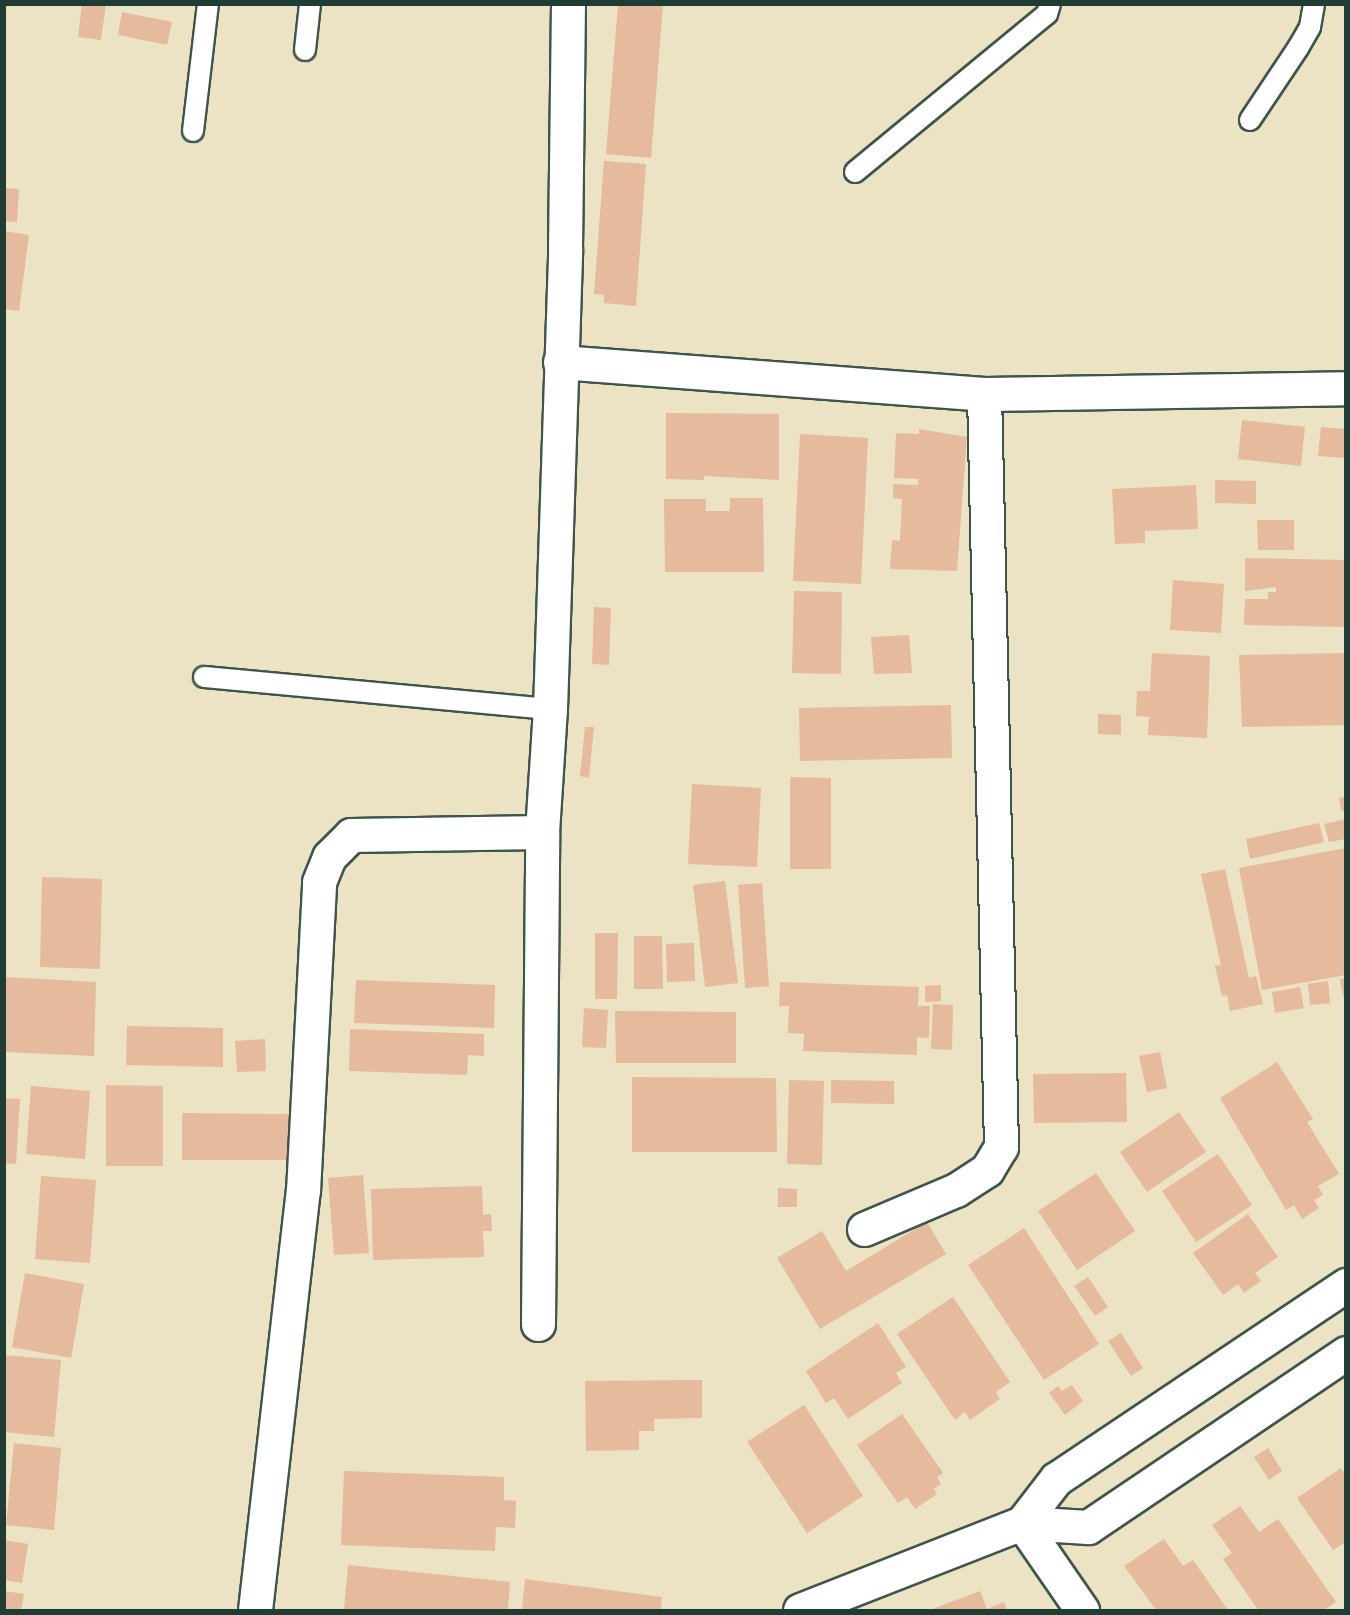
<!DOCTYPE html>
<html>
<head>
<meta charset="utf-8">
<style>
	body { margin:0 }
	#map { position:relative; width:1350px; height:1615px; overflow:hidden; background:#ebe3c3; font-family:"Sorts Mill Goudy",serif }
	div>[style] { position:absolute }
	.building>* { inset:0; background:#e5ba9d }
	.roads { filter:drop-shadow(2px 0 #3e5649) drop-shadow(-2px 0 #3e5649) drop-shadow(0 2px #3e5649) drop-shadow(0 -2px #3e5649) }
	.service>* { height:20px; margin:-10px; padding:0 10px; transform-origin:10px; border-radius:10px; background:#fff }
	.minor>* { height:33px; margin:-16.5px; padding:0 16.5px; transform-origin:16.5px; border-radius:16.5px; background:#fff }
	span { translate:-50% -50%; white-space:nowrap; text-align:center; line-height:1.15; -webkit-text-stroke:4.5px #fdfcf7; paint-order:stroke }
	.frame { position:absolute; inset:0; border:6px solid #1f3d34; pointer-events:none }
</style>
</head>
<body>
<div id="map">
	<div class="building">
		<div style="clip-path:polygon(82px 4px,106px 4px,101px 40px,78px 37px)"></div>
		<div style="clip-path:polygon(618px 4px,663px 4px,651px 158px,606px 154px)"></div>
		<div style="clip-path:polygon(122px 12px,172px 22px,167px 45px,118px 35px)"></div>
		<div style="clip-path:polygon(604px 161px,646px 164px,636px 306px,604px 303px,604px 295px,594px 294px)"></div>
		<div style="clip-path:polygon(4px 188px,19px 189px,17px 222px,4px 221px)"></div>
		<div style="clip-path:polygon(4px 231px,29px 235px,19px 311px,4px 309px)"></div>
		<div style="clip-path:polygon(666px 413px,779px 414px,779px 480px,704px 476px,704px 480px,666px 479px)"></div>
		<div style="clip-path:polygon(1242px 420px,1305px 427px,1301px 466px,1238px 459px)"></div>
		<div style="clip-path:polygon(1321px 427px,1346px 429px,1346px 458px,1318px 456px)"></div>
		<div style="clip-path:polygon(919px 429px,967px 437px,957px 571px,890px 569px,892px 540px,900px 541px,902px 499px,893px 498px,893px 484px,918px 485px,918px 479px,894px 478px,896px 433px,919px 434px)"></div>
		<div style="clip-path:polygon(800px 434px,868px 438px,861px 584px,793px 581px)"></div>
		<div style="clip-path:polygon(1215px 480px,1256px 481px,1256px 504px,1215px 503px)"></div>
		<div style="clip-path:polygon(1196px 485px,1198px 529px,1145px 531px,1145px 543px,1115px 544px,1112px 489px)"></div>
		<div style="clip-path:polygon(730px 498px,763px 498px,764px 572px,665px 572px,664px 499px,706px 499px,706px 511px,730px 511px)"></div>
		<div style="clip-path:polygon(1257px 520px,1294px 520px,1294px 550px,1258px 550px)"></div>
		<div style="clip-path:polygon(1245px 558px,1346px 560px,1346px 627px,1244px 625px,1245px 599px,1268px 599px,1268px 592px,1276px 592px,1276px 587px,1245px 591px)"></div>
		<div style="clip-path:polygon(1173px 580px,1224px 584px,1221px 633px,1170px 630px)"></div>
		<div style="clip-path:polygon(794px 591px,842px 592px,841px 674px,792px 673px)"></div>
		<div style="clip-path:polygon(594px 607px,611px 608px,609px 665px,592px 664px)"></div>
		<div style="clip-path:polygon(909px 635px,912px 673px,874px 674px,871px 637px)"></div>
		<div style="clip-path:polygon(1152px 653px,1210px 656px,1207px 738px,1148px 735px,1149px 717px,1136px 716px,1137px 691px,1150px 691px)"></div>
		<div style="clip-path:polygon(1346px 653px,1346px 725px,1242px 727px,1239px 655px)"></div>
		<div style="clip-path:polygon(951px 705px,952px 758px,800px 761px,799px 708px)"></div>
		<div style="clip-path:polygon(1098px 714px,1121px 715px,1121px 735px,1098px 734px)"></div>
		<div style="clip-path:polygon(585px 727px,594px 727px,589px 778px,580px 776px)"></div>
		<div style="clip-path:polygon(790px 777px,831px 778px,831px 869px,790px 869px)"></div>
		<div style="clip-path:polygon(692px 784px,761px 788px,757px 867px,688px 864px)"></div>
		<div style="clip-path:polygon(1346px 797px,1346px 811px,1341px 811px,1339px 798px)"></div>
		<div style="clip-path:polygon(1346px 819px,1346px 839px,1329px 842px,1324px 824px)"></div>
		<div style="clip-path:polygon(1319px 823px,1324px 842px,1250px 859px,1246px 839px)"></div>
		<div style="clip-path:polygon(1346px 848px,1346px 975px,1262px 990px,1239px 868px)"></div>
		<div style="clip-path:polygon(1225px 869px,1249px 978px,1256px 976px,1263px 1004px,1230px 1011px,1227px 995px,1222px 996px,1215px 966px,1221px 965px,1201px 874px)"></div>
		<div style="clip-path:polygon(42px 877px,102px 879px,100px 969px,40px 967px)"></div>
		<div style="clip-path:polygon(725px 881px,738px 983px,705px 987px,693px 885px)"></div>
		<div style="clip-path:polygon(762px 883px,769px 986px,745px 988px,738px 885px)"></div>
		<div style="clip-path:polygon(595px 933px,618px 933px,617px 999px,595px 999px)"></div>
		<div style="clip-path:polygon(634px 936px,662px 936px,663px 989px,634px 989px)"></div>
		<div style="clip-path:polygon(694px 943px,695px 981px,667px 982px,666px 944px)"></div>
		<div style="clip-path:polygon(5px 977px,96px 982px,94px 1056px,5px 1052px)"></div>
		<div style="clip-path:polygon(1346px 978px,1346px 996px,1343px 996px,1340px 979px)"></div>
		<div style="clip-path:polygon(356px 980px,495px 985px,494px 1028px,354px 1023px)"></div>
		<div style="clip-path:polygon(1328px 981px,1330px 1003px,1310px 1005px,1308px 984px)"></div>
		<div style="clip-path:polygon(780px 982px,919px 987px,918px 1006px,930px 1006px,929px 1038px,917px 1037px,917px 1055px,803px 1051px,804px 1034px,788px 1033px,789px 1006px,779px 1006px)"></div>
		<div style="clip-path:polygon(941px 985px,941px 1001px,925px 1002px,925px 986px)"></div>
		<div style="clip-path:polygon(1300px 987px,1304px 1008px,1275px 1013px,1272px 992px)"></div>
		<div style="clip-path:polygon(933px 1004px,953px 1005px,952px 1050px,931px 1049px)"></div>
		<div style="clip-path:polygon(584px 1008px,608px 1010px,606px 1048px,582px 1047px)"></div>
		<div style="clip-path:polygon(615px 1011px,736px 1012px,736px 1063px,616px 1063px)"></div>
		<div style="clip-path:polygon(127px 1026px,223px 1028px,223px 1067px,126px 1065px)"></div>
		<div style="clip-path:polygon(350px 1029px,484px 1034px,484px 1056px,468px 1055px,467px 1075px,349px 1071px)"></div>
		<div style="clip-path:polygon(265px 1039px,266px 1071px,237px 1072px,235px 1041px)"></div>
		<div style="clip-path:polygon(1160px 1052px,1167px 1088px,1147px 1092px,1139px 1056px)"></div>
		<div style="clip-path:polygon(1277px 1062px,1313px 1119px,1307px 1122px,1339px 1174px,1318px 1186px,1323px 1195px,1314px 1200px,1319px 1208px,1302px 1219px,1294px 1205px,1286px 1210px,1220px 1098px)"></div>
		<div style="clip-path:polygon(1126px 1073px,1127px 1122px,1034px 1123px,1033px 1074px)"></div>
		<div style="clip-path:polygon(632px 1077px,776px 1078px,777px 1152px,632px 1152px)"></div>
		<div style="clip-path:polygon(789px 1080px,824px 1081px,822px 1165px,787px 1164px)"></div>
		<div style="clip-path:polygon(831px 1080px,894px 1081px,894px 1104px,831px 1103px)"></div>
		<div style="clip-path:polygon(106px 1085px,163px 1086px,163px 1166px,106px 1166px)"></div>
		<div style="clip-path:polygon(31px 1086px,90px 1091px,85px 1159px,26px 1154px)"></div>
		<div style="clip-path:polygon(4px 1098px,20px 1099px,16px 1164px,4px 1163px)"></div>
		<div style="clip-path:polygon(1179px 1112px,1206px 1152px,1147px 1192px,1120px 1152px)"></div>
		<div style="clip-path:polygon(182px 1113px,293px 1114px,293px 1160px,182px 1160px)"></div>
		<div style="clip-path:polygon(1218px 1154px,1252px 1205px,1196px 1242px,1162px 1191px)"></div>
		<div style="clip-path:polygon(1096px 1173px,1135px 1231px,1077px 1270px,1038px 1211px)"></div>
		<div style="clip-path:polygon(363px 1175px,369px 1253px,334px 1255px,328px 1178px)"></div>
		<div style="clip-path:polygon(41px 1176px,96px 1180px,90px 1263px,35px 1259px)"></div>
		<div style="clip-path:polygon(482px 1186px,483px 1215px,491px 1214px,492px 1231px,483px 1231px,484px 1257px,373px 1260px,371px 1189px)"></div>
		<div style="clip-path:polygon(778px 1188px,797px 1189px,797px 1207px,778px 1207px)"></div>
		<div style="clip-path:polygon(1248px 1214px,1278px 1257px,1255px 1273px,1261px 1281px,1244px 1293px,1238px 1284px,1223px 1295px,1193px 1253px)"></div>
		<div style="clip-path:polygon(927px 1222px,946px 1254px,820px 1329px,777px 1258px,822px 1231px,846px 1271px)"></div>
		<div style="clip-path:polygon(1024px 1228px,1099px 1344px,1044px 1380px,968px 1265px)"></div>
		<div style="clip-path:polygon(25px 1273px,84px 1284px,71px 1358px,12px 1347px)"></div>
		<div style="clip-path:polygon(1088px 1277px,1108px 1307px,1095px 1316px,1074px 1286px)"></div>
		<div style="clip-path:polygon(953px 1297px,1010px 1382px,996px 1392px,1000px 1399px,970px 1420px,965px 1412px,955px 1420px,897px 1334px)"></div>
		<div style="clip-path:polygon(878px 1323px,906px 1367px,896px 1373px,902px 1383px,848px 1419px,834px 1398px,826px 1403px,806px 1371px)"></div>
		<div style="clip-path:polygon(1121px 1333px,1143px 1368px,1131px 1376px,1108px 1341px)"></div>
		<div style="clip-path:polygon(4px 1355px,61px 1360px,54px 1437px,4px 1432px)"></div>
		<div style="clip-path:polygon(702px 1380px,702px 1418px,654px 1419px,654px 1431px,639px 1431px,639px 1450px,586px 1451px,585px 1381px)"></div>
		<div style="clip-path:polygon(1072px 1385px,1083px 1401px,1065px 1415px,1049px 1393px,1058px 1386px,1062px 1391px)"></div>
		<div style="clip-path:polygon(804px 1405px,863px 1496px,807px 1533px,747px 1442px)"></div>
		<div style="clip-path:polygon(902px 1414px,943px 1473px,937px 1477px,941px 1484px,934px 1489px,937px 1494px,915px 1509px,907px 1497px,898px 1503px,857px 1445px)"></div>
		<div style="clip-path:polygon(14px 1443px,61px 1448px,54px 1530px,6px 1525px)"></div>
		<div style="clip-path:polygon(1268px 1448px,1282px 1471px,1269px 1480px,1254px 1457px)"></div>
		<div style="clip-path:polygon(1341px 1468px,1346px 1475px,1346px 1542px,1333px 1550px,1297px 1498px)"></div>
		<div style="clip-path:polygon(344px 1471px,504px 1477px,504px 1500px,516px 1501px,515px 1528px,496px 1527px,495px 1551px,341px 1545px)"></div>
		<div style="clip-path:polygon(1240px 1506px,1259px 1532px,1278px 1519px,1336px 1602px,1324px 1610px,1258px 1610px,1223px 1559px,1232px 1553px,1212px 1525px)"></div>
		<div style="clip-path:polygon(1164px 1539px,1183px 1566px,1193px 1560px,1228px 1610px,1156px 1610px,1124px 1566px)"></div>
		<div style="clip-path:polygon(4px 1540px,28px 1544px,22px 1583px,4px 1580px)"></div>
		<div style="clip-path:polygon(348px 1565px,510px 1582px,508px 1610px,344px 1610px)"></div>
		<div style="clip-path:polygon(525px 1579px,662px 1597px,661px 1610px,522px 1610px)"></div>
		<div style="clip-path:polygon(4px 1591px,24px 1594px,21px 1610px,4px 1610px)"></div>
		<div style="clip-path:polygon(980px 1591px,987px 1609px,1004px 1602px,1007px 1610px,930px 1610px)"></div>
	</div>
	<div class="roads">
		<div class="service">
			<div style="left:305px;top:50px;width:46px;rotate:-83.8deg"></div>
			<div style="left:1250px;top:120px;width:87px;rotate:-56.3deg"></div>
			<div style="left:1298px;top:48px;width:24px;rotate:-60deg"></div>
			<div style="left:1310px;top:27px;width:23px;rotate:-80deg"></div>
			<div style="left:193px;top:131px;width:128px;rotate:-83.3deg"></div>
			<div style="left:855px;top:172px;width:249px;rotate:-39.5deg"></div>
			<div style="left:1047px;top:14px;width:10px;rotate:-73deg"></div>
			<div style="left:204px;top:677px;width:347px;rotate:5.3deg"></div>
		</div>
		<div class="minor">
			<div style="left:560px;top:362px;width:425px;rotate:4.3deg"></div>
			<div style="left:984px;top:394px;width:362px;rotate:-0.9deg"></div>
			<div style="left:864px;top:1229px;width:100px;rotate:-23deg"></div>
			<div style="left:956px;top:1190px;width:37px;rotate:-33deg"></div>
			<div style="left:987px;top:1170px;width:27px;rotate:-59deg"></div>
			<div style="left:1001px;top:1147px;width:753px;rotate:-91.29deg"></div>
			<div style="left:538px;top:1324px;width:492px;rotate:-89.5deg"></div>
			<div style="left:542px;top:832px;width:123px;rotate:-86.3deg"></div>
			<div style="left:550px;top:709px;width:460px;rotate:-88.1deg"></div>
			<div style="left:565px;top:249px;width:245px;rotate:-89.3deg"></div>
			<div style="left:1022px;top:1523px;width:56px;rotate:-52.3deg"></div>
			<div style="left:1056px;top:1479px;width:349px;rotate:-33.8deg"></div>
			<div style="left:1022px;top:1523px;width:106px;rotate:55.4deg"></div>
			<div style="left:255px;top:1610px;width:422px;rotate:-83.5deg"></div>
			<div style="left:303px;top:1191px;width:309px;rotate:-87deg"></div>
			<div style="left:319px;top:882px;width:27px;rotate:-68deg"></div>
			<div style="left:329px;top:857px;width:31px;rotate:-45deg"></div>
			<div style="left:351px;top:835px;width:191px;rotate:-0.9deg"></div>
			<div style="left:800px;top:1610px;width:238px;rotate:-21.4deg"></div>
			<div style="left:1022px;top:1523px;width:66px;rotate:3.5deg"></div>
			<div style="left:1088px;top:1527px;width:311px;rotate:-34deg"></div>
		</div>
	</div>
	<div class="frame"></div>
</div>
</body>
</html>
